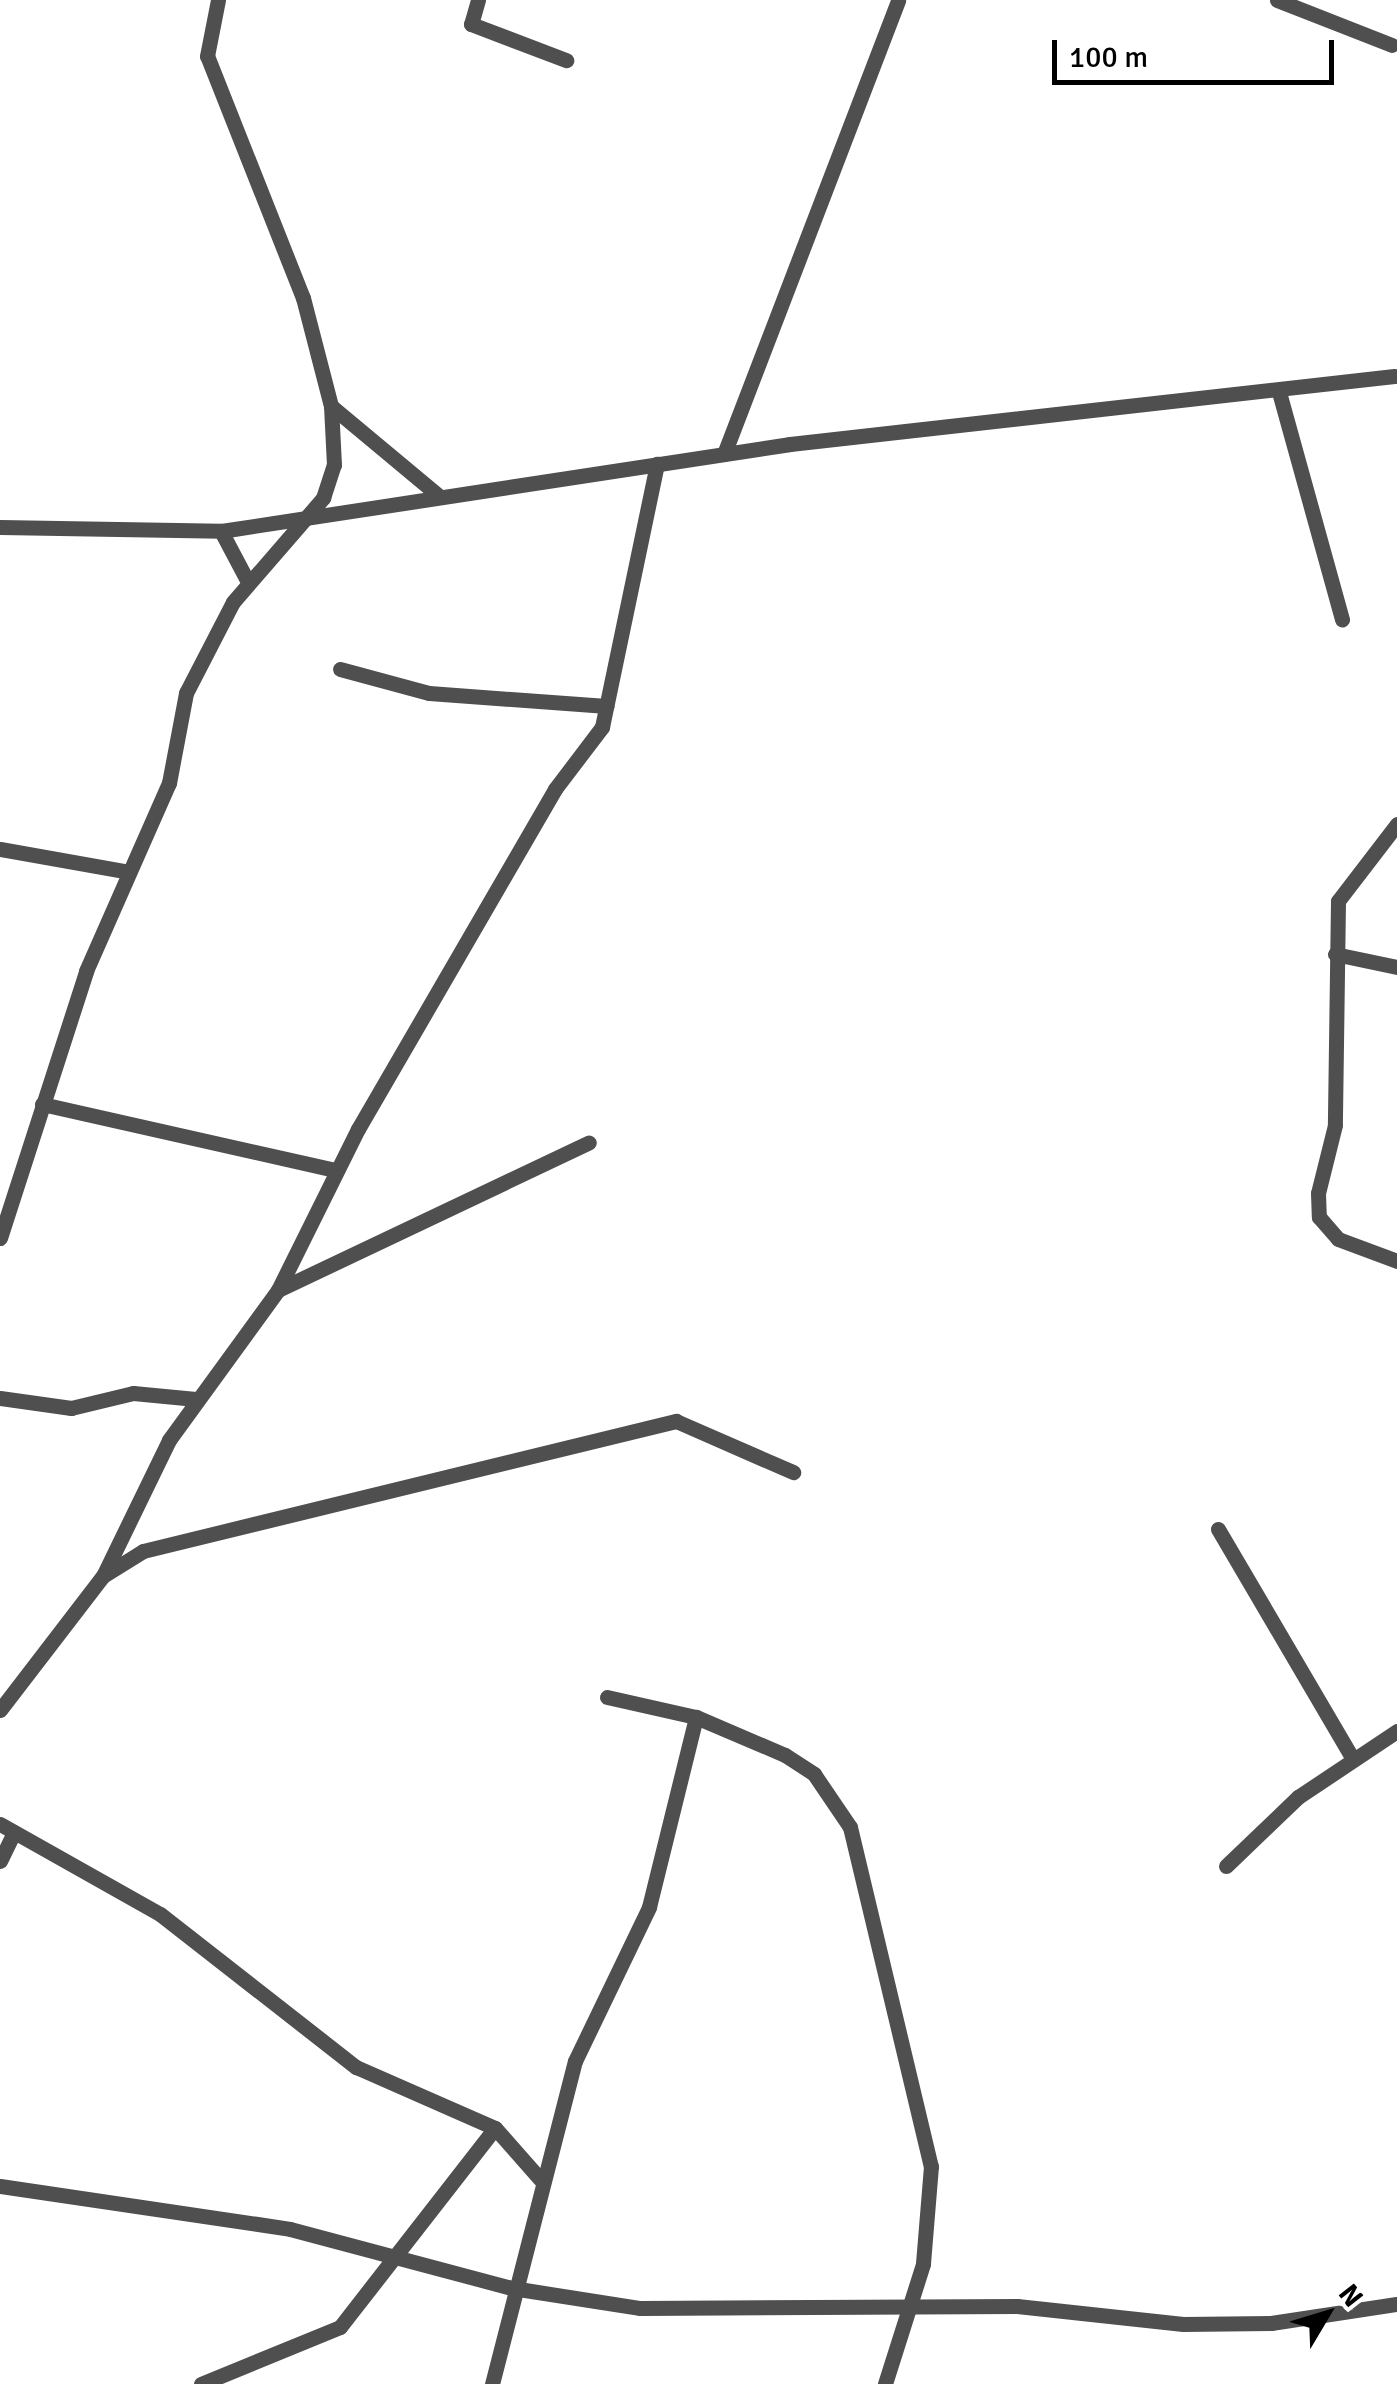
<!DOCTYPE html>
<html>
<head>
<meta charset="utf-8">
<style>
	body { margin:0 }
	#map { position:relative; width:1397px; height:2384px; overflow:hidden; background:#fff; font-family:Signika,sans-serif }
	div>[style] { position:absolute }
	.street>* { height:15px; margin:-7.5px; padding:0 7.5px; transform-origin:7.5px; border-radius:7.5px; background:#4f4f4f }
	span { translate:-50% -50%; white-space:nowrap; text-align:center; line-height:1.15; -webkit-text-stroke:9px #fff; paint-order:stroke }
	.north { position:absolute; left:1277px; top:2264px; width:100px; height:100px; -webkit-text-stroke:8px #fff; paint-order:stroke; rotate:52deg; font-size:28px; font-weight:700; line-height:40px; text-align:center; color:#000 }
	.north::after { content:''; display:block; margin:auto; width:35px; height:45px; background:#000; clip-path:polygon(50% 0,100% 100%,50% 72%,0 100%) }
	.scale { position:absolute; left:1052px; top:40px; width:282px; height:45px; box-sizing:border-box; border:5px solid #000; border-top:0; padding-left:12px; font-size:30px; line-height:35px; white-space:nowrap; color:#000; -webkit-text-stroke:8px #fff; paint-order:stroke }
</style>
</head>
<body>
<div id="map">
	<div class="street">
		<div style="left:478px;top:0;width:25px;rotate:106deg"></div>
		<div style="left:471px;top:24px;width:102px;rotate:20.8deg"></div>
		<div style="left:1277px;top:0;width:123px;rotate:21.4deg"></div>
		<div style="left:1279px;top:392px;width:236px;rotate:74.5deg"></div>
		<div style="left:331px;top:406px;width:139px;rotate:39.8deg"></div>
		<div style="left:724px;top:454px;width:486px;rotate:-69deg"></div>
		<div style="left:0;top:527px;width:221px;rotate:1deg"></div>
		<div style="left:221px;top:531px;width:576px;rotate:-8.69deg"></div>
		<div style="left:790px;top:444px;width:608px;rotate:-6.42deg"></div>
		<div style="left:221px;top:531px;width:58px;rotate:62.1deg"></div>
		<div style="left:340px;top:669px;width:92px;rotate:15.1deg"></div>
		<div style="left:429px;top:693px;width:178px;rotate:4.2deg"></div>
		<div style="left:1397px;top:824px;width:97px;rotate:127.5deg"></div>
		<div style="left:1338px;top:901px;width:224px;rotate:90.8deg"></div>
		<div style="left:1335px;top:1125px;width:70px;rotate:104deg"></div>
		<div style="left:1318px;top:1193px;width:24px;rotate:88deg"></div>
		<div style="left:1319px;top:1217px;width:29px;rotate:49deg"></div>
		<div style="left:1338px;top:1239px;width:63px;rotate:20.4deg"></div>
		<div style="left:0;top:849px;width:131px;rotate:10.1deg"></div>
		<div style="left:1335px;top:954px;width:63px;rotate:11.8deg"></div>
		<div style="left:42px;top:1104px;width:301px;rotate:12.7deg"></div>
		<div style="left:0;top:1238px;width:281px;rotate:-72.1deg"></div>
		<div style="left:86px;top:971px;width:206px;rotate:-66.2deg"></div>
		<div style="left:169px;top:783px;width:92px;rotate:-79.3deg"></div>
		<div style="left:186px;top:693px;width:102px;rotate:-62.7deg"></div>
		<div style="left:233px;top:602px;width:138px;rotate:-49.1deg"></div>
		<div style="left:323px;top:498px;width:35px;rotate:-72deg"></div>
		<div style="left:334px;top:465px;width:59px;rotate:-92.9deg"></div>
		<div style="left:331px;top:406px;width:112px;rotate:-104.5deg"></div>
		<div style="left:303px;top:298px;width:260px;rotate:-111.6deg"></div>
		<div style="left:207px;top:56px;width:57px;rotate:-78.9deg"></div>
		<div style="left:278px;top:1290px;width:344px;rotate:-25.4deg"></div>
		<div style="left:0;top:1398px;width:72px;rotate:8deg"></div>
		<div style="left:71px;top:1408px;width:64px;rotate:-13.6deg"></div>
		<div style="left:133px;top:1393px;width:63px;rotate:5.4deg"></div>
		<div style="left:1218px;top:1529px;width:264px;rotate:59.6deg"></div>
		<div style="left:103px;top:1576px;width:151px;rotate:-64.1deg"></div>
		<div style="left:169px;top:1440px;width:185px;rotate:-54deg"></div>
		<div style="left:278px;top:1290px;width:180px;rotate:-63.6deg"></div>
		<div style="left:358px;top:1129px;width:393px;rotate:-59.9deg"></div>
		<div style="left:555px;top:789px;width:78px;rotate:-52.8deg"></div>
		<div style="left:602px;top:727px;width:269px;rotate:-78.2deg"></div>
		<div style="left:607px;top:1697px;width:91px;rotate:12.7deg"></div>
		<div style="left:696px;top:1717px;width:97px;rotate:23.1deg"></div>
		<div style="left:785px;top:1755px;width:35px;rotate:33deg"></div>
		<div style="left:814px;top:1774px;width:64px;rotate:55.8deg"></div>
		<div style="left:850px;top:1827px;width:349px;rotate:76.6deg"></div>
		<div style="left:931px;top:2166px;width:98px;rotate:94.7deg"></div>
		<div style="left:923px;top:2264px;width:126px;rotate:107.6deg"></div>
		<div style="left:0;top:1710px;width:169px;rotate:-52.5deg"></div>
		<div style="left:103px;top:1576px;width:47px;rotate:-32deg"></div>
		<div style="left:143px;top:1551px;width:549px;rotate:-13.71deg"></div>
		<div style="left:676px;top:1421px;width:128px;rotate:23.6deg"></div>
		<div style="left:0;top:1824px;width:184px;rotate:29.4deg"></div>
		<div style="left:160px;top:1914px;width:249px;rotate:38deg"></div>
		<div style="left:356px;top:2067px;width:152px;rotate:23.7deg"></div>
		<div style="left:495px;top:2128px;width:68px;rotate:48.6deg"></div>
		<div style="left:0;top:1861px;width:32px;rotate:-64deg"></div>
		<div style="left:1226px;top:1866px;width:100px;rotate:-43.8deg"></div>
		<div style="left:1298px;top:1797px;width:119px;rotate:-33.7deg"></div>
		<div style="left:0;top:2186px;width:293px;rotate:8.4deg"></div>
		<div style="left:290px;top:2229px;width:230px;rotate:14.9deg"></div>
		<div style="left:512px;top:2288px;width:130px;rotate:8.9deg"></div>
		<div style="left:640px;top:2308px;width:377px;rotate:-0.3deg"></div>
		<div style="left:1017px;top:2306px;width:167px;rotate:6.2deg"></div>
		<div style="left:1183px;top:2324px;width:88px;rotate:-0.7deg"></div>
		<div style="left:1271px;top:2323px;width:127px;rotate:-8.6deg"></div>
		<div style="left:201px;top:2384px;width:150px;rotate:-22.3deg"></div>
		<div style="left:340px;top:2327px;width:252px;rotate:-52.1deg"></div>
		<div style="left:492px;top:2384px;width:333px;rotate:-75.6deg"></div>
		<div style="left:575px;top:2061px;width:171px;rotate:-64.3deg"></div>
		<div style="left:649px;top:1907px;width:196px;rotate:-76.1deg"></div>
	</div>
	<div class="north">N</div>
	<div class="scale">100 m</div>
</div>
</body>
</html>
